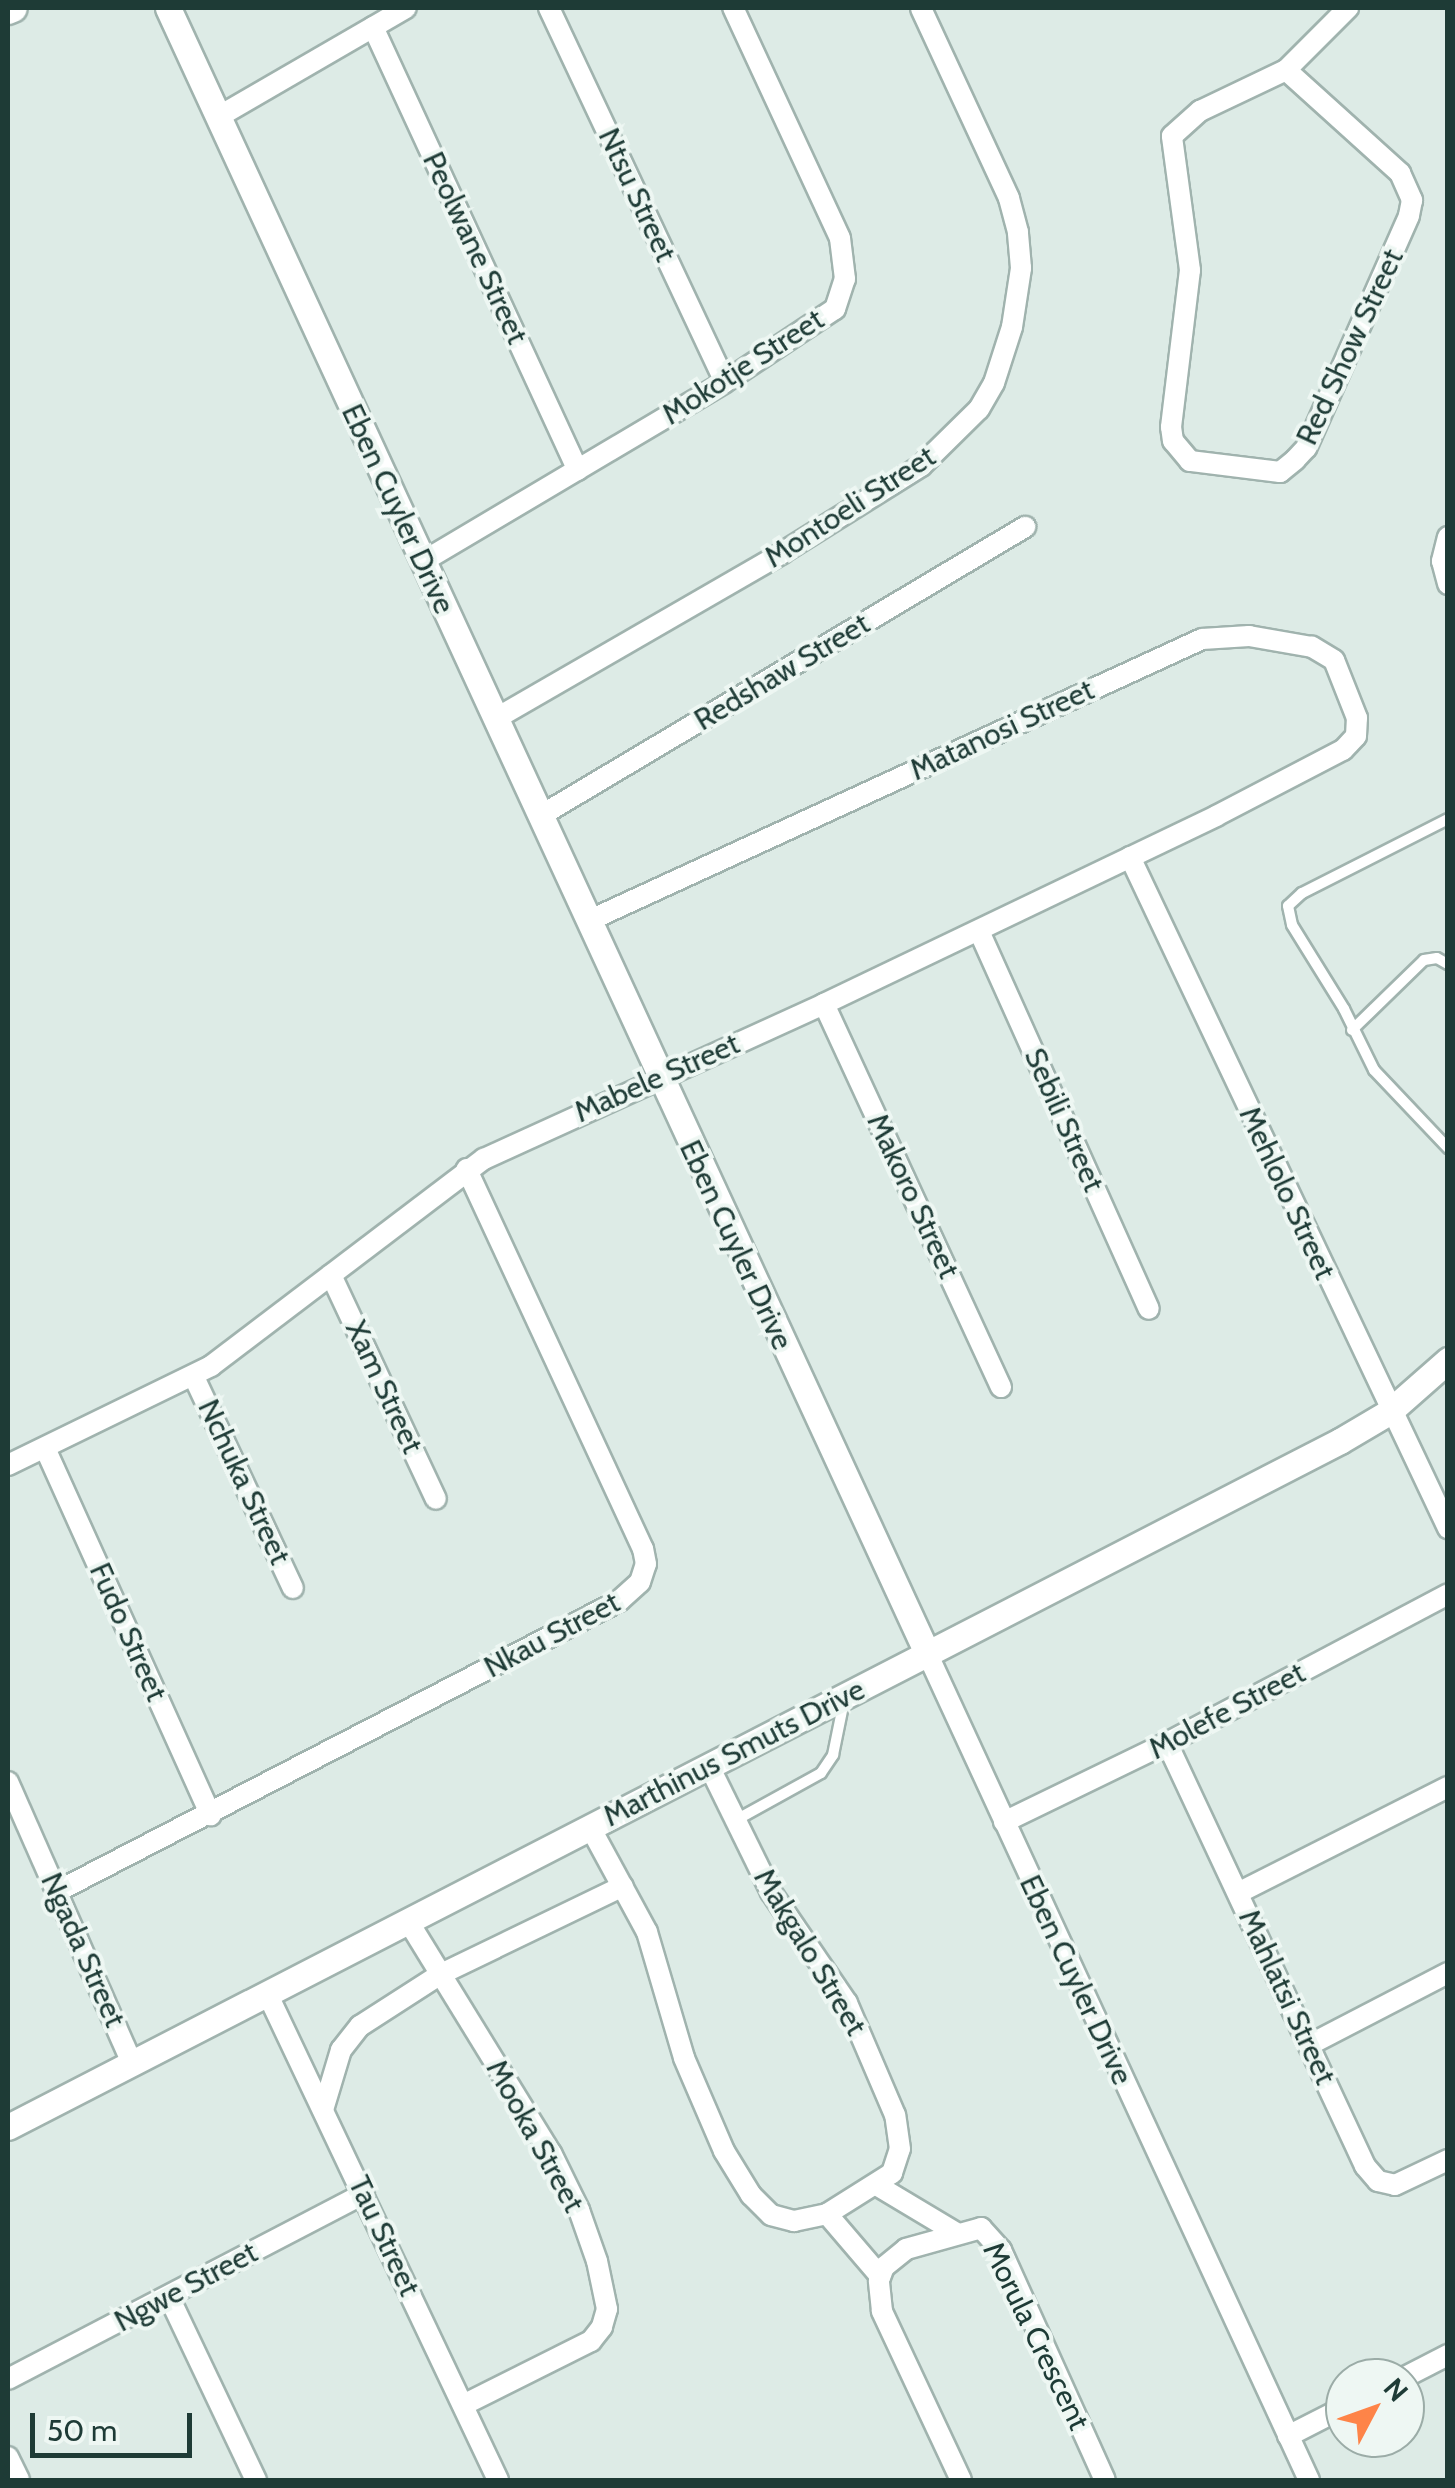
<!DOCTYPE html>
<html>
<head>
<meta charset="utf-8">
<style>
	body { margin:0 }
	#map { position:relative; width:1455px; height:2488px; overflow:hidden; background:#ddebe6; font-family:Cabin,sans-serif }
	div>[style] { position:absolute }
	.roads { filter:drop-shadow(2px 0 #a0b3ae) drop-shadow(-2px 0 #a0b3ae) drop-shadow(0 2px #a0b3ae) drop-shadow(0 -2px #a0b3ae) }
	.service>* { height:10px; margin:-5px; padding:0 5px; transform-origin:5px; border-radius:5px; background:#fff }
	.minor>* { height:20px; margin:-10px; padding:0 10px; transform-origin:10px; border-radius:10px; background:#fff }
	.tertiary>* { height:25px; margin:-12.5px; padding:0 12.5px; transform-origin:12.5px; border-radius:12.5px; background:#fff }
	.secondary>* { height:28px; margin:-14px; padding:0 14px; transform-origin:14px; border-radius:14px; background:#fff }
	span { translate:-50% -50%; white-space:nowrap; text-align:center; line-height:1.15; -webkit-text-stroke:8px #eef7f3; paint-order:stroke }
	.street-label { font-size:30px; color:#1e3b36 }
	.frame { position:absolute; inset:0; border:10px solid #1e3b36; pointer-events:none }
	.north { position:absolute; left:1325px; top:2358px; width:100px; height:100px; box-sizing:border-box; background:#eef7f3; border:2px solid #9baca7; border-radius:50%; rotate:49deg; font-size:28px; font-weight:700; line-height:40px; text-align:center; color:#1e3b36 }
	.north::after { content:''; display:block; margin:auto; width:35px; height:45px; background:#fe8448; clip-path:polygon(50% 0,100% 100%,50% 72%,0 100%) }
	.scale { position:absolute; left:30px; top:2413px; width:162px; height:45px; box-sizing:border-box; border:5px solid #1e3b36; border-top:0; padding-left:12px; font-size:30px; line-height:35px; white-space:nowrap; color:#1e3b36; -webkit-text-stroke:8px #eef7f3; paint-order:stroke }
</style>
</head>
<body>
<div id="map">
	<div class="roads">
		<div class="service">
			<div style="left:1448px;top:819px;width:164px;rotate:153.1deg"></div>
			<div style="left:1302px;top:893px;width:19px;rotate:137deg"></div>
			<div style="left:1288px;top:906px;width:19px;rotate:78deg"></div>
			<div style="left:1292px;top:925px;width:99px;rotate:58.2deg"></div>
			<div style="left:1344px;top:1009px;width:68px;rotate:63.8deg"></div>
			<div style="left:1374px;top:1070px;width:108px;rotate:46.5deg"></div>
			<div style="left:1352px;top:1030px;width:100px;rotate:-44.2deg"></div>
			<div style="left:1424px;top:960px;width:13px;rotate:-9deg"></div>
			<div style="left:1437px;top:958px;width:13px;rotate:29deg"></div>
			<div style="left:736px;top:1820px;width:97px;rotate:-28.9deg"></div>
			<div style="left:821px;top:1773px;width:22px;rotate:-56deg"></div>
			<div style="left:833px;top:1755px;width:55px;rotate:-78.5deg"></div>
		</div>
		<div class="minor">
			<div style="left:549px;top:8px;width:413px;rotate:64.8deg"></div>
			<div style="left:373px;top:27px;width:488px;rotate:65.2deg"></div>
			<div style="left:1286px;top:70px;width:154px;rotate:42.1deg"></div>
			<div style="left:1400px;top:173px;width:30px;rotate:66deg"></div>
			<div style="left:1412px;top:200px;width:16px;rotate:101deg"></div>
			<div style="left:1409px;top:216px;width:254px;rotate:113.9deg"></div>
			<div style="left:1306px;top:448px;width:16px;rotate:133deg"></div>
			<div style="left:1295px;top:460px;width:19px;rotate:141deg"></div>
			<div style="left:1280px;top:472px;width:91px;rotate:-173deg"></div>
			<div style="left:1190px;top:461px;width:26px;rotate:-130deg"></div>
			<div style="left:1173px;top:441px;width:14px;rotate:-98deg"></div>
			<div style="left:1171px;top:427px;width:158px;rotate:-83.1deg"></div>
			<div style="left:1190px;top:270px;width:135px;rotate:-97.7deg"></div>
			<div style="left:1172px;top:136px;width:38px;rotate:-42deg"></div>
			<div style="left:1200px;top:111px;width:95px;rotate:-25.5deg"></div>
			<div style="left:1286px;top:70px;width:88px;rotate:-45deg"></div>
			<div style="left:218px;top:117px;width:217px;rotate:-30.1deg"></div>
			<div style="left:1448px;top:537px;width:25px;rotate:104deg"></div>
			<div style="left:1442px;top:561px;width:24px;rotate:75deg"></div>
			<div style="left:422px;top:562px;width:352px;rotate:-30.7deg"></div>
			<div style="left:725px;top:382px;width:132px;rotate:-33.6deg"></div>
			<div style="left:835px;top:309px;width:32px;rotate:-72deg"></div>
			<div style="left:845px;top:279px;width:41px;rotate:-97deg"></div>
			<div style="left:840px;top:238px;width:254px;rotate:-114.9deg"></div>
			<div style="left:495px;top:719px;width:332px;rotate:-30deg"></div>
			<div style="left:782px;top:553px;width:164px;rotate:-32deg"></div>
			<div style="left:921px;top:466px;width:81px;rotate:-44.5deg"></div>
			<div style="left:979px;top:409px;width:30px;rotate:-60deg"></div>
			<div style="left:994px;top:383px;width:59px;rotate:-72.2deg"></div>
			<div style="left:1012px;top:327px;width:60px;rotate:-81.3deg"></div>
			<div style="left:1021px;top:268px;width:36px;rotate:-95deg"></div>
			<div style="left:1018px;top:232px;width:35px;rotate:-105deg"></div>
			<div style="left:1009px;top:198px;width:209px;rotate:-114.9deg"></div>
			<div style="left:540px;top:816px;width:565px;rotate:-30.79deg"></div>
			<div style="left:1130px;top:857px;width:743px;rotate:64.64deg"></div>
			<div style="left:979px;top:931px;width:414px;rotate:65.8deg"></div>
			<div style="left:824px;top:1004px;width:422px;rotate:65.2deg"></div>
			<div style="left:331px;top:1275px;width:247px;rotate:64.9deg"></div>
			<div style="left:194px;top:1377px;width:233px;rotate:64.9deg"></div>
			<div style="left:45px;top:1448px;width:403px;rotate:65.7deg"></div>
			<div style="left:8px;top:1465px;width:226px;rotate:-26deg"></div>
			<div style="left:211px;top:1366px;width:343px;rotate:-37.2deg"></div>
			<div style="left:484px;top:1159px;width:374px;rotate:-24.5deg"></div>
			<div style="left:824px;top:1004px;width:435px;rotate:-25.6deg"></div>
			<div style="left:1216px;top:816px;width:143px;rotate:-27.5deg"></div>
			<div style="left:1343px;top:750px;width:19px;rotate:-47deg"></div>
			<div style="left:1356px;top:736px;width:18px;rotate:-87deg"></div>
			<div style="left:1357px;top:718px;width:62px;rotate:-111.6deg"></div>
			<div style="left:1334px;top:660px;width:26px;rotate:-149deg"></div>
			<div style="left:1312px;top:647px;width:64px;rotate:-170.1deg"></div>
			<div style="left:1249px;top:636px;width:47px;rotate:176.3deg"></div>
			<div style="left:1202px;top:639px;width:676px;rotate:155.33deg"></div>
			<div style="left:927px;top:1653px;width:911px;rotate:65.21deg"></div>
			<div style="left:1167px;top:1743px;width:467px;rotate:64.9deg"></div>
			<div style="left:1365px;top:2166px;width:20px;rotate:49deg"></div>
			<div style="left:1378px;top:2181px;width:17px;rotate:13deg"></div>
			<div style="left:1395px;top:2185px;width:59px;rotate:-25.3deg"></div>
			<div style="left:8px;top:1782px;width:307px;rotate:66.2deg"></div>
			<div style="left:1004px;top:1822px;width:181px;rotate:-25.9deg"></div>
			<div style="left:1167px;top:1743px;width:318px;rotate:-27.9deg"></div>
			<div style="left:590px;top:1827px;width:119px;rotate:61.5deg"></div>
			<div style="left:647px;top:1932px;width:131px;rotate:73.6deg"></div>
			<div style="left:684px;top:2058px;width:101px;rotate:66.7deg"></div>
			<div style="left:724px;top:2151px;width:52px;rotate:58.5deg"></div>
			<div style="left:751px;top:2195px;width:28px;rotate:45deg"></div>
			<div style="left:771px;top:2215px;width:24px;rotate:15deg"></div>
			<div style="left:794px;top:2221px;width:34px;rotate:-12deg"></div>
			<div style="left:827px;top:2214px;width:77px;rotate:-32.2deg"></div>
			<div style="left:892px;top:2173px;width:25px;rotate:-72deg"></div>
			<div style="left:900px;top:2149px;width:34px;rotate:-98deg"></div>
			<div style="left:895px;top:2115px;width:122px;rotate:-113.2deg"></div>
			<div style="left:847px;top:2003px;width:135px;rotate:-124.4deg"></div>
			<div style="left:771px;top:1892px;width:140px;rotate:-116.2deg"></div>
			<div style="left:58px;top:1891px;width:632px;rotate:-27.34deg"></div>
			<div style="left:619px;top:1601px;width:28px;rotate:-42deg"></div>
			<div style="left:640px;top:1582px;width:19px;rotate:-72deg"></div>
			<div style="left:646px;top:1564px;width:15px;rotate:-101deg"></div>
			<div style="left:643px;top:1549px;width:419px;rotate:-114.9deg"></div>
			<div style="left:1238px;top:1893px;width:235px;rotate:-26.8deg"></div>
			<div style="left:408px;top:1921px;width:273px;rotate:58.4deg"></div>
			<div style="left:551px;top:2153px;width:64px;rotate:63.8deg"></div>
			<div style="left:579px;top:2210px;width:54px;rotate:70.6deg"></div>
			<div style="left:597px;top:2261px;width:49px;rotate:78.2deg"></div>
			<div style="left:607px;top:2309px;width:19px;rotate:106deg"></div>
			<div style="left:602px;top:2327px;width:18px;rotate:128deg"></div>
			<div style="left:591px;top:2341px;width:143px;rotate:153.4deg"></div>
			<div style="left:267px;top:1993px;width:539px;rotate:64.62deg"></div>
			<div style="left:1309px;top:2045px;width:157px;rotate:-27.4deg"></div>
			<div style="left:323px;top:2110px;width:63px;rotate:-73.3deg"></div>
			<div style="left:341px;top:2050px;width:31px;rotate:-52deg"></div>
			<div style="left:360px;top:2026px;width:94px;rotate:-32.8deg"></div>
			<div style="left:439px;top:1975px;width:204px;rotate:-25.8deg"></div>
			<div style="left:878px;top:2186px;width:90px;rotate:30.9deg"></div>
			<div style="left:827px;top:2214px;width:82px;rotate:49.5deg"></div>
			<div style="left:169px;top:2297px;width:203px;rotate:64.6deg"></div>
			<div style="left:1403px;top:2378px;width:51px;rotate:-27.1deg"></div>
			<div style="left:8px;top:2379px;width:401px;rotate:-27.5deg"></div>
			<div style="left:1288px;top:2436px;width:64px;rotate:-27deg"></div>
			<div style="left:8px;top:2457px;width:25px;rotate:64deg"></div>
			<div style="left:961px;top:2480px;width:187px;rotate:-115.1deg"></div>
			<div style="left:882px;top:2311px;width:31px;rotate:-96deg"></div>
			<div style="left:879px;top:2280px;width:14px;rotate:-69deg"></div>
			<div style="left:884px;top:2267px;width:28px;rotate:-39deg"></div>
			<div style="left:906px;top:2249px;width:78px;rotate:-15.6deg"></div>
			<div style="left:981px;top:2228px;width:30px;rotate:48deg"></div>
			<div style="left:1001px;top:2250px;width:252px;rotate:65.7deg"></div>
		</div>
		<div class="tertiary">
			<div style="left:168px;top:8px;width:1812px;rotate:65.23deg"></div>
			<div style="left:8px;top:2127px;width:1498px;rotate:-27.25deg"></div>
			<div style="left:1340px;top:1441px;width:57px;rotate:-30.6deg"></div>
			<div style="left:1389px;top:1412px;width:79px;rotate:-41.4deg"></div>
		</div>
		<div class="secondary">
			<div style="left:8px;top:10px;width:5px;rotate:-22deg"></div>
		</div>
	</div>
	<div class="street-label">
		<span style="left:637px;top:195px;rotate:65deg">Ntsu Street</span>
		<span style="left:475px;top:248px;rotate:65deg">Peolwane Street</span>
		<span style="left:1350px;top:347px;rotate:-65deg">Red Show Street</span>
		<span style="left:743px;top:367px;rotate:-33deg">Mokotje Street</span>
		<span style="left:850px;top:507px;rotate:-33deg">Montoeli Street</span>
		<span style="left:398px;top:509px;rotate:65deg">Eben Cuyler Drive</span>
		<span style="left:782px;top:672px;rotate:-31deg">Redshaw Street</span>
		<span style="left:1002px;top:730px;rotate:-25deg">Matanosi Street</span>
		<span style="left:657px;top:1078px;rotate:-24deg">Mabele Street</span>
		<span style="left:1064px;top:1120px;rotate:66deg">Sebili Street</span>
		<span style="left:1287px;top:1193px;rotate:65deg">Mehlolo Street</span>
		<span style="left:913px;top:1196px;rotate:65deg">Makoro Street</span>
		<span style="left:736px;top:1245px;rotate:65deg">Eben Cuyler Drive</span>
		<span style="left:384px;top:1387px;rotate:65deg">Xam Street</span>
		<span style="left:244px;top:1482px;rotate:65deg">Nchuka Street</span>
		<span style="left:128px;top:1632px;rotate:66deg">Fudo Street</span>
		<span style="left:552px;top:1635px;rotate:-28deg">Nkau Street</span>
		<span style="left:1227px;top:1711px;rotate:-28deg">Molefe Street</span>
		<span style="left:734px;top:1753px;rotate:-27deg">Marthinus Smuts Drive</span>
		<span style="left:83px;top:1950px;rotate:66deg">Ngada Street</span>
		<span style="left:810px;top:1952px;rotate:59deg">Makgalo Street</span>
		<span style="left:1076px;top:1980px;rotate:65deg">Eben Cuyler Drive</span>
		<span style="left:1287px;top:1997px;rotate:65deg">Mahlatsi Street</span>
		<span style="left:535px;top:2136px;rotate:61deg">Mooka Street</span>
		<span style="left:384px;top:2236px;rotate:65deg">Tau Street</span>
		<span style="left:186px;top:2287px;rotate:-28deg">Ngwe Street</span>
		<span style="left:1036px;top:2336px;rotate:64deg">Morula Crescent</span>
	</div>
	<div class="frame"></div>
	<div class="north">N</div>
	<div class="scale">50 m</div>
</div>
</body>
</html>
